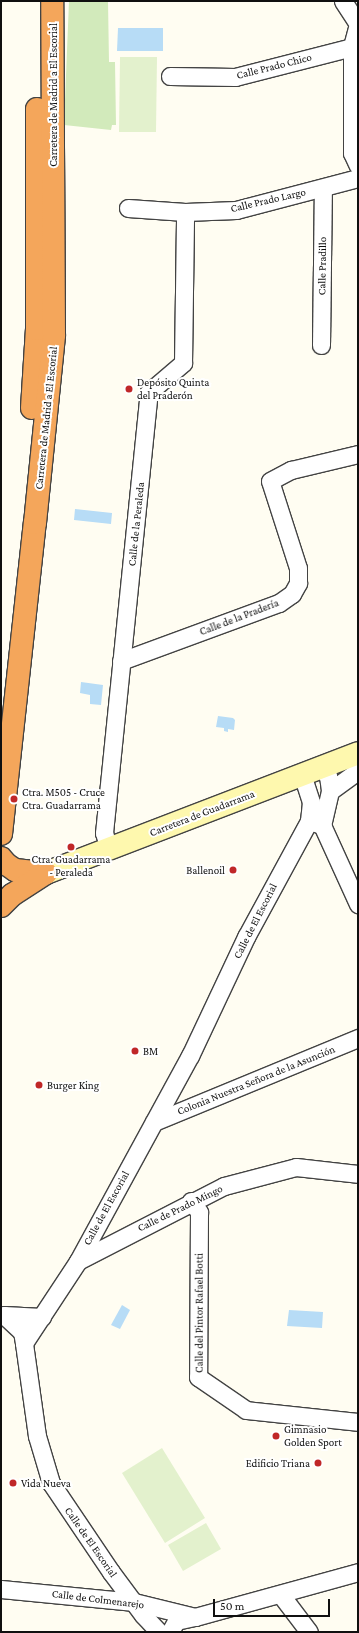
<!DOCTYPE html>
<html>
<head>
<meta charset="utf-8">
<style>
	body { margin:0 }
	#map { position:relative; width:359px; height:1633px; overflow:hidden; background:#fffdf2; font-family:"Crimson Pro",serif }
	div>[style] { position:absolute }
	.green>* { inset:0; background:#d2eabb }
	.pitch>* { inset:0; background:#e3f1cd }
	.water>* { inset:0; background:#b7dcf6 }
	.roads { filter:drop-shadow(1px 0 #434343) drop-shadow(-1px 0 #434343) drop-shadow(0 1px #434343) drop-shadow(0 -1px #434343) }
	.street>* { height:17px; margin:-8.5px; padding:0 8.5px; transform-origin:8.5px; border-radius:8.5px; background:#fff }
	.secondary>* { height:22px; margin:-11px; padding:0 11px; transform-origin:11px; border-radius:11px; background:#fef8ae }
	.highway>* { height:22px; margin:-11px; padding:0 11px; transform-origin:11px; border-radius:11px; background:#f4a65b }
	.dots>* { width:11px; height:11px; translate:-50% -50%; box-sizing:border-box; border:2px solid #fff; border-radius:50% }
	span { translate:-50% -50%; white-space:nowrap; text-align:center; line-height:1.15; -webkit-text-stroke:4px #fff; paint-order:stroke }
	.street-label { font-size:11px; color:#101010 }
	.poi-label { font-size:11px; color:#101010 }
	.left { translate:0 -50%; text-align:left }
	.right { translate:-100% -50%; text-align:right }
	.frame { position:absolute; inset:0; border:2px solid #101010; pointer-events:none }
	.scale { position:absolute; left:213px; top:1599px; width:117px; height:18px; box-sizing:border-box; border:2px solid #101010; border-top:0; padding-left:5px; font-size:12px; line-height:14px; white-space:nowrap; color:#101010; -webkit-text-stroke:3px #fff; paint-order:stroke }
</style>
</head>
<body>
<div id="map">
	<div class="green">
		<div style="clip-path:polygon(69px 1px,108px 1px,109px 62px,115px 62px,116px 125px,112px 125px,111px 130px,64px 125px)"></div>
	</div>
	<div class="pitch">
		<div style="clip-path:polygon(120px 57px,157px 57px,156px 132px,119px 132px)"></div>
		<div style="clip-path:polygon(162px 1448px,205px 1518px,165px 1543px,122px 1473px)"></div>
		<div style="clip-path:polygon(206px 1523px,221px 1549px,183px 1571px,168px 1545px)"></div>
	</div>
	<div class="water">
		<div style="clip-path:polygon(118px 28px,163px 28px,163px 51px,117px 51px)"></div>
		<div style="clip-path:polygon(75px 509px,112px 513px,111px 524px,74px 520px)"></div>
		<div style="clip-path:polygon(81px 682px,103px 685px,101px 705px,90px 704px,90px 695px,80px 693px)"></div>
		<div style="clip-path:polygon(218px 716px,233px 718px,235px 720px,234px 730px,228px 729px,228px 732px,224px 731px,224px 728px,216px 727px)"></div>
		<div style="clip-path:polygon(122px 1305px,130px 1310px,120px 1329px,111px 1325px)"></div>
		<div style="clip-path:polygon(289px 1310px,323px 1312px,322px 1328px,287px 1326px)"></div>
	</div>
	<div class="roads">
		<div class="street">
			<div style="left:343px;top:1px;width:27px;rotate:57deg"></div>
			<div style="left:358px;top:24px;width:24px;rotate:105deg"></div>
			<div style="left:352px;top:47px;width:106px;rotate:90deg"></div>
			<div style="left:352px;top:153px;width:14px;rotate:65deg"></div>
			<div style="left:170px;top:76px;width:65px;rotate:0.9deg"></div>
			<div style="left:235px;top:77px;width:121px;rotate:-14.4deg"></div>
			<div style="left:128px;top:208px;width:57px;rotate:4deg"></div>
			<div style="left:185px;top:212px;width:51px;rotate:-2.2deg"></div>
			<div style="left:236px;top:210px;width:126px;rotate:-14.7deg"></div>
			<div style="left:321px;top:345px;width:157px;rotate:-89.3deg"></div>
			<div style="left:121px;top:661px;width:168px;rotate:-20.2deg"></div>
			<div style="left:279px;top:603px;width:16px;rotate:-35deg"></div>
			<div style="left:292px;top:594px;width:13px;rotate:-61deg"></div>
			<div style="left:298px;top:583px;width:15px;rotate:-90deg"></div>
			<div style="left:298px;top:568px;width:91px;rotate:-107.8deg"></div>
			<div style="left:270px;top:481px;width:24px;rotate:-28deg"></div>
			<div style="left:291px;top:470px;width:69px;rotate:-13.4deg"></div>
			<div style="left:321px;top:768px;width:11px;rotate:49deg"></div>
			<div style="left:328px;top:776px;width:15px;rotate:82deg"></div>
			<div style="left:330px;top:791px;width:35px;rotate:103deg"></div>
			<div style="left:330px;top:791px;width:34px;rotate:-36deg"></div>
			<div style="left:309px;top:821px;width:14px;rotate:17deg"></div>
			<div style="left:322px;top:825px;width:87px;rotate:65.5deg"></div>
			<div style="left:109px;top:849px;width:17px;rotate:-107deg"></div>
			<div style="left:104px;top:833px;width:443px;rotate:-84.2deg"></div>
			<div style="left:149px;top:392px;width:45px;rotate:-40.5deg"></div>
			<div style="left:183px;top:363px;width:151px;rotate:-89.2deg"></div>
			<div style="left:154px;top:1122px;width:221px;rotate:-22.4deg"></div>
			<div style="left:191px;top:1201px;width:14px;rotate:54deg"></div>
			<div style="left:199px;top:1212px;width:165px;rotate:90.3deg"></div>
			<div style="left:198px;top:1377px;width:58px;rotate:34.5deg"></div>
			<div style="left:246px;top:1410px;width:113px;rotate:6.1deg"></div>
			<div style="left:78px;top:1261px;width:164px;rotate:-27.2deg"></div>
			<div style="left:224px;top:1186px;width:74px;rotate:-14.8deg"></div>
			<div style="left:296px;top:1167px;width:62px;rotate:6.4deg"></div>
			<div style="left:24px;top:1343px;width:11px;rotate:-100deg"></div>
			<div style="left:22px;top:1332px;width:25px;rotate:-137deg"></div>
			<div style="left:4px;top:1315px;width:38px;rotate:3deg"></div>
			<div style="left:1px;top:1589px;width:134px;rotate:5.6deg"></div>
			<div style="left:134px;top:1602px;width:63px;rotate:13.8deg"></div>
			<div style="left:195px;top:1617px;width:169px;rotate:-15.4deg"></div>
			<div style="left:281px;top:1595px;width:46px;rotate:52.9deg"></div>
			<div style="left:159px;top:1632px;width:23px;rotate:-133deg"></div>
			<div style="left:143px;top:1615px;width:54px;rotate:-126.7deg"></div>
			<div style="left:111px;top:1572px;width:107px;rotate:-124deg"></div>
			<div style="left:51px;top:1483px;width:49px;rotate:-106.6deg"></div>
			<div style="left:37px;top:1436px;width:94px;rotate:-98deg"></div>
			<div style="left:24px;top:1343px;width:98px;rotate:-56.6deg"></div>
			<div style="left:78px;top:1261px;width:234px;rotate:-61.4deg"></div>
			<div style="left:190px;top:1056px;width:132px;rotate:-64.8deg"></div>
			<div style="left:246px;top:937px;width:132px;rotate:-61.5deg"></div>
			<div style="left:309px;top:821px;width:19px;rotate:-84deg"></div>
			<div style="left:311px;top:802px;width:28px;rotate:-108deg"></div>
			<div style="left:170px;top:1632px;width:13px;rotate:-61deg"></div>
			<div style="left:176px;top:1621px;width:19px;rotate:-12deg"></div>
		</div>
		<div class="secondary">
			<div style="left:46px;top:873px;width:334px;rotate:-21deg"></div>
		</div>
		<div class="highway">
			<div style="left:32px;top:408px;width:79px;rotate:-86.4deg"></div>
			<div style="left:37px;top:329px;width:220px;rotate:-90deg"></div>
			<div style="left:1px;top:834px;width:313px;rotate:-83.8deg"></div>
			<div style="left:35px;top:523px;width:189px;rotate:-84.2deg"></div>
			<div style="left:54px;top:335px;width:334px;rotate:-90.3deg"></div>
			<div style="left:1px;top:858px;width:8px;rotate:50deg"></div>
			<div style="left:6px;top:864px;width:11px;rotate:34deg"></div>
			<div style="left:15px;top:870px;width:31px;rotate:6deg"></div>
			<div style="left:1px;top:906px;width:16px;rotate:-45deg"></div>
			<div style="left:12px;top:895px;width:40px;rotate:-32.9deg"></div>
		</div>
	</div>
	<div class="dots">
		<div style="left:129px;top:389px;background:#c02728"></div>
		<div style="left:14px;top:799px;background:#c02728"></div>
		<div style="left:71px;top:847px;background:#c02728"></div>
		<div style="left:233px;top:870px;background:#c02728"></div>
		<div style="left:135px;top:1051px;background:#c02728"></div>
		<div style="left:39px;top:1085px;background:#c02728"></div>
		<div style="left:276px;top:1436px;background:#c02728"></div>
		<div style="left:318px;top:1463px;background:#c02728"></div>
		<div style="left:13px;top:1483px;background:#c02728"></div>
	</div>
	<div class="street-label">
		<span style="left:274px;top:66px;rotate:-14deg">Calle Prado Chico</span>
		<span style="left:53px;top:95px;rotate:-90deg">Carretera de Madrid a El Escorial</span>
		<span style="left:268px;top:200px;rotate:-13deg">Calle Prado Largo</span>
		<span style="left:322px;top:266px;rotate:-89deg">Calle Pradillo</span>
		<span style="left:46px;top:418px;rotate:-84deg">Carretera de Madrid a El Escorial</span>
		<span style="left:136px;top:524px;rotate:-84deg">Calle de la Peraleda</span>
		<span style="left:239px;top:617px;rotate:-21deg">Calle de la Pradería</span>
		<span style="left:202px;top:813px;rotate:-21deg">Carretera de Guadarrama</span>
		<span style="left:255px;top:921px;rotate:-63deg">Calle de El Escorial</span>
		<span style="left:256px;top:1080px;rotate:-22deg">Colonia Nuestra Señora de la Asunción</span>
		<span style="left:106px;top:1208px;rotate:-61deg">Calle de El Escorial</span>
		<span style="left:180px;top:1208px;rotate:-26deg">Calle de Prado Mingo</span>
		<span style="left:199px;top:1313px;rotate:-90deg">Calle del Pintor Rafael Botti</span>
		<span style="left:91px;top:1542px;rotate:55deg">Calle de El Escorial</span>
		<span style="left:98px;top:1599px;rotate:7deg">Calle de Colmenarejo</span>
	</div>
	<div class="poi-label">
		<span class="left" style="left:137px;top:389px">Depósito Quinta<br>del Praderón</span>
		<span class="left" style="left:22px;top:799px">Ctra. M505 - Cruce<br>Ctra. Guadarrama</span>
		<span style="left:71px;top:866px">Ctra. Guadarrama<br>- Peraleda</span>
		<span class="right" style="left:225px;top:870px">Ballenoil</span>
		<span class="left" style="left:143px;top:1051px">BM</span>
		<span class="left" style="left:47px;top:1085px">Burger King</span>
		<span class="left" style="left:284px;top:1436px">Gimnasio<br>Golden Sport</span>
		<span class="right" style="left:310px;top:1463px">Edificio Triana</span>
		<span class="left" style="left:21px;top:1483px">Vida Nueva</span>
	</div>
	<div class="frame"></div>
	<div class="scale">50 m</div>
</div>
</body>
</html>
